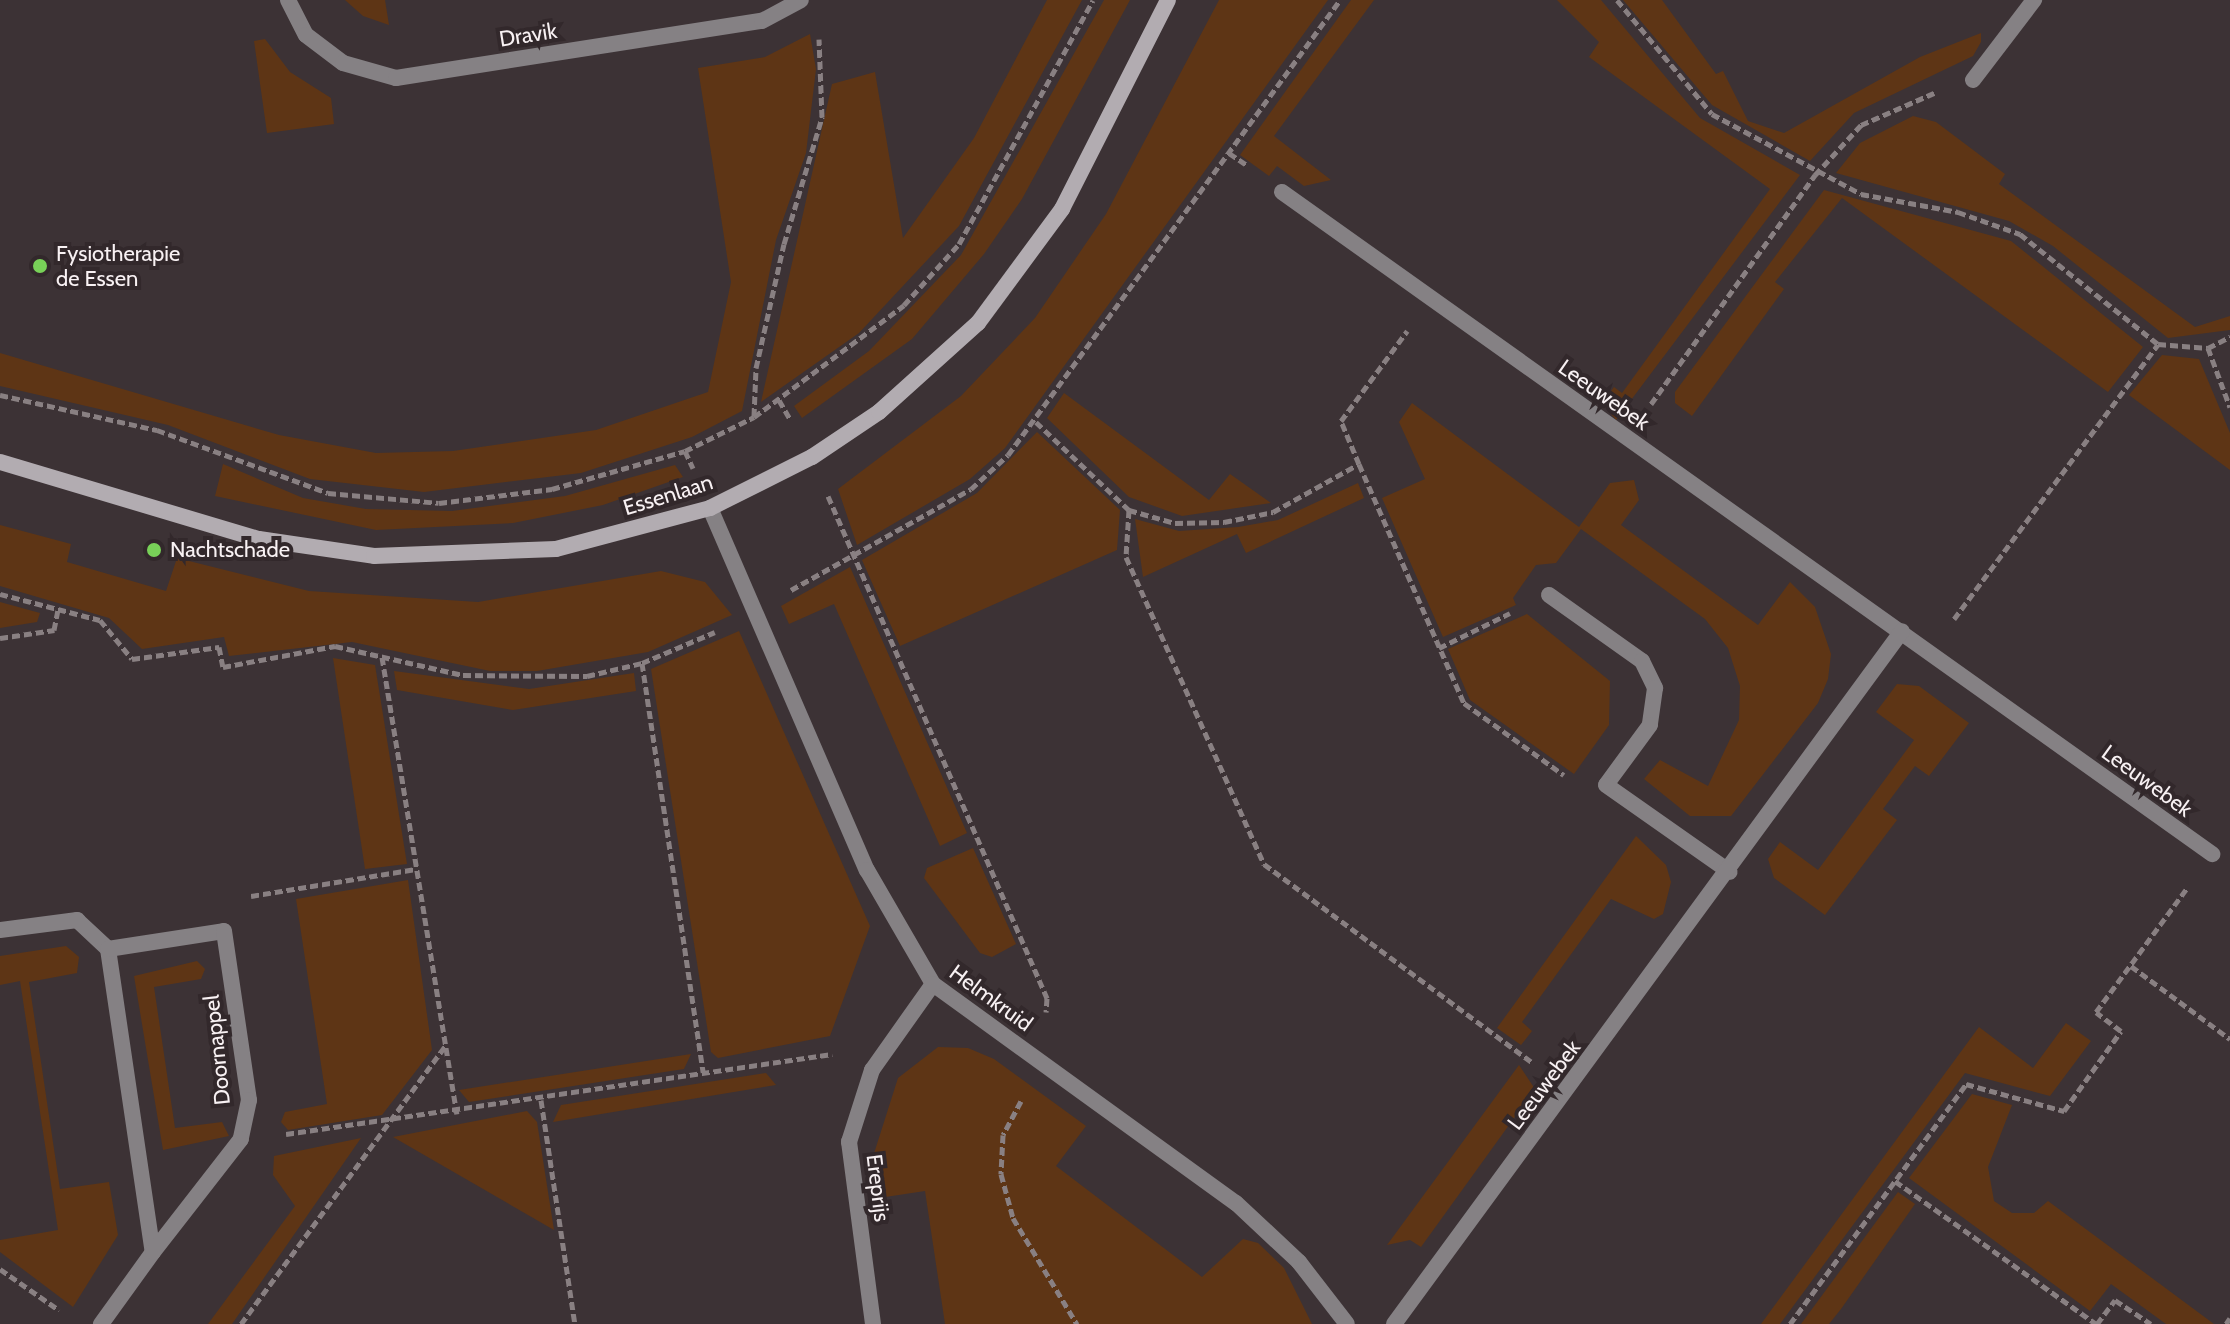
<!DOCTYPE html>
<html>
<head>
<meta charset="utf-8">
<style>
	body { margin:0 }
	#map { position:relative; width:2230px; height:1324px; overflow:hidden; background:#3c3235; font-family:Cabin,sans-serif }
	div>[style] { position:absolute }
	.green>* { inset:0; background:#5e3515 }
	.path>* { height:5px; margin-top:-2.5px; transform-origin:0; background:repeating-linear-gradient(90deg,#898082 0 8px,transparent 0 12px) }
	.street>* { height:16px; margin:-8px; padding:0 8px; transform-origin:8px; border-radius:8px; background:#858184 }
	.secondary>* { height:16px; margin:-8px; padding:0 8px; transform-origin:8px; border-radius:8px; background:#b2acb1 }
	.dots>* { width:22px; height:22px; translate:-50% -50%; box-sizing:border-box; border:4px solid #32282b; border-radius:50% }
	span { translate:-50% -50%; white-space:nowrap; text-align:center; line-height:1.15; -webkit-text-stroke:8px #32282b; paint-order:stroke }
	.street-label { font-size:22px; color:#f8f1f3 }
	.poi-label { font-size:22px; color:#f8f1f3 }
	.left { translate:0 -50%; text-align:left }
</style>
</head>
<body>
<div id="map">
	<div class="green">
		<div style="clip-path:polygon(345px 0,385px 0,389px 25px,363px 16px)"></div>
		<div style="clip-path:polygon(1047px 0,1082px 0,959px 226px,859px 333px,761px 402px,832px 84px,875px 72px,903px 238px,974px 138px)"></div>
		<div style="clip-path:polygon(1104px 0,1130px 0,1022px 199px,984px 254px,912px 339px,802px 418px,794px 406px,869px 351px,961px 255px)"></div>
		<div style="clip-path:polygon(1219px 0,1328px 0,1005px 448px,970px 479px,857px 545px,838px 489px,961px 396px,1035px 318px,1106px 214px)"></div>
		<div style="clip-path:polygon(1351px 0,1374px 0,1274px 136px,1331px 180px,1304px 186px,1277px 166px,1269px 176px,1240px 155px)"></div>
		<div style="clip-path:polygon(1557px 0,1601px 0,1700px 118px,1800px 175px,1616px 420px,1602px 403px,1614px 387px,1622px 393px,1770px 189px,1589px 57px,1599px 42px)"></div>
		<div style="clip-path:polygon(1623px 0,1662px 0,1716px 74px,1723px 71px,1748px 121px,1784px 133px,1920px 57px,1981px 33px,1981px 42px,1973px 56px,1854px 113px,1810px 161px,1712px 105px)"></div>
		<div style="clip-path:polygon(810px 34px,816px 69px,806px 153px,776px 240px,742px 411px,692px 437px,581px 473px,424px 492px,310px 479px,168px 425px,0 386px,0 353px,279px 435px,376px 453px,453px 451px,596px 430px,708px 392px,731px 282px,698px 68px,765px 57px)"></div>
		<div style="clip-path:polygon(265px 39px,290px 72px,331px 98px,334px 124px,267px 133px,254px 41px)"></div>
		<div style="clip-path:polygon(1913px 116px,1936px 122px,2005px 174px,1999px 184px,2195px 327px,2230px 316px,2230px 330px,2168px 338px,2053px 246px,2009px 221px,1836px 173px,1860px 143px)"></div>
		<div style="clip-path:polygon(1824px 190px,2011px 241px,2143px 347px,2108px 392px,1842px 198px,1775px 282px,1784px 289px,1692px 416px,1675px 403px,1675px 392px)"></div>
		<div style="clip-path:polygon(2162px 355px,2199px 359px,2230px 433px,2230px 470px,2129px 395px)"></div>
		<div style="clip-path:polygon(1064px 393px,1209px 500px,1230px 474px,1271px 503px,1182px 516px,1129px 497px,1047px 418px)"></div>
		<div style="clip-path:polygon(1412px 403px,1579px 527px,1610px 483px,1634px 480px,1639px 500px,1621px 525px,1758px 625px,1790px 582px,1815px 607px,1831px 654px,1828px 679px,1818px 703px,1731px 816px,1690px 816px,1644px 779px,1660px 760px,1708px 786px,1739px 720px,1740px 686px,1728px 648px,1705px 619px,1581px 529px,1556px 563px,1536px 565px,1513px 598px,1516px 605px,1443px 637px,1382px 498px,1425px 479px,1399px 422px)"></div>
		<div style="clip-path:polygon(1037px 432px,1120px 510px,1117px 550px,900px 646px,862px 560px,977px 493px)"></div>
		<div style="clip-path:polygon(223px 464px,303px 498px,366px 509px,452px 511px,565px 496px,675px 465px,683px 477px,603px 505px,513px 523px,376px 530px,215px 496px)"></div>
		<div style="clip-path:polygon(1358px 483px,1364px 498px,1246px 553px,1237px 534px,1143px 577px,1135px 519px,1179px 531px,1238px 527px,1278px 520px)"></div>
		<div style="clip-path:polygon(0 525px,71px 544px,67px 562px,166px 591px,177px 558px,309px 591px,478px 602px,661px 571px,705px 582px,732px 615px,648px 652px,537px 671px,490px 671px,352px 642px,229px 656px,224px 637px,142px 649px,109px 618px,0 586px)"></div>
		<div style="clip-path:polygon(850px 567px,967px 833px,940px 846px,834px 604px,789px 624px,781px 606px)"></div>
		<div style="clip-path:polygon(0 602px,40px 613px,37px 622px,0 628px)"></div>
		<div style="clip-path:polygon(1527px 614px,1610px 681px,1609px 725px,1574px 774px,1470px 700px,1448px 649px)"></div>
		<div style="clip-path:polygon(739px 631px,870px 926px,830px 1036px,718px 1058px,711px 1052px,651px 669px)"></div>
		<div style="clip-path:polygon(333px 658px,375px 665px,407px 864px,365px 869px)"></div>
		<div style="clip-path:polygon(394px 671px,529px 689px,634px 673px,636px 691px,513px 710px,397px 690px)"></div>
		<div style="clip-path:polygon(1897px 684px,1919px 686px,1969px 723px,1929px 776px,1915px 766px,1883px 809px,1897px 820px,1825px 915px,1774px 878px,1768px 859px,1780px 842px,1818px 870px,1914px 740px,1876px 712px)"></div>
		<div style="clip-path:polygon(1636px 836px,1666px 865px,1671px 882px,1663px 914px,1654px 919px,1611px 899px,1522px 1022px,1532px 1031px,1521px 1045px,1497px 1028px)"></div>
		<div style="clip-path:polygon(973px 848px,1016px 944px,992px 957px,980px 953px,924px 878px,927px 868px)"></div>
		<div style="clip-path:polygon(408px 880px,432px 1050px,382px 1115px,288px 1130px,281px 1122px,285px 1112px,327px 1104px,296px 899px)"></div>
		<div style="clip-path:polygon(66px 946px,79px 957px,77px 973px,29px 982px,60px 1189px,109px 1182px,118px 1235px,73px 1307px,0 1252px,0 1240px,58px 1230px,20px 981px,0 985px,0 956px)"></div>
		<div style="clip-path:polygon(197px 961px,205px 969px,201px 979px,154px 987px,175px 1128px,222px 1122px,229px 1136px,163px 1150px,134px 976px)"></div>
		<div style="clip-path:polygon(2066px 1023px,2091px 1041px,2050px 1096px,1965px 1073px,1780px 1324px,1761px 1324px,1979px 1027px,2033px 1068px)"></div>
		<div style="clip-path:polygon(938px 1047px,968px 1048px,994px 1059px,1086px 1126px,1056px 1166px,1202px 1277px,1243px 1239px,1258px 1243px,1284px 1268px,1312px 1324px,945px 1324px,925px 1191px,872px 1199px,870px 1166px,898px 1078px)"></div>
		<div style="clip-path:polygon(691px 1054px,684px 1069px,469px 1102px,459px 1090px)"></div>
		<div style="clip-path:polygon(1519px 1065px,1535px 1089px,1421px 1247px,1410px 1240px,1387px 1245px)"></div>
		<div style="clip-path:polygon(766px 1073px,776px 1085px,553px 1122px,561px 1105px)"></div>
		<div style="clip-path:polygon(1972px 1094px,2012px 1105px,1988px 1167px,1994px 1201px,2012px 1213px,2034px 1213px,2048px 1201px,2214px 1324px,2166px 1324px,2111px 1284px,2090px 1311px,1909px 1178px)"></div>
		<div style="clip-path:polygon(527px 1111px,537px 1122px,554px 1230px,393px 1137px)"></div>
		<div style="clip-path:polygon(361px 1138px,232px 1324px,208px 1324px,295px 1206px,273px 1175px,274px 1156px)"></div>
		<div style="clip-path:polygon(1898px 1192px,1915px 1204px,1841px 1309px,1829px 1324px,1801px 1324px)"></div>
	</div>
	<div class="path">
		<div style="left:1617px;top:0;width:148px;rotate:50.2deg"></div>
		<div style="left:1712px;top:114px;width:169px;rotate:28.2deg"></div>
		<div style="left:1861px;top:194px;width:99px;rotate:10.5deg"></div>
		<div style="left:1958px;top:212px;width:66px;rotate:19.5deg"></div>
		<div style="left:2020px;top:234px;width:176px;rotate:38.6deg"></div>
		<div style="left:2158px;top:344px;width:50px;rotate:4.6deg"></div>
		<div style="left:2208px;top:348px;width:63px;rotate:69.6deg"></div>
		<div style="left:1229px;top:153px;width:23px;rotate:34deg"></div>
		<div style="left:2208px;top:348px;width:25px;rotate:-27deg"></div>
		<div style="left:0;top:395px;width:161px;rotate:12.6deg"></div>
		<div style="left:157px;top:430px;width:182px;rotate:20.2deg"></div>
		<div style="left:328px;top:493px;width:111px;rotate:5.1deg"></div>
		<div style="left:439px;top:503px;width:114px;rotate:-7.1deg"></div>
		<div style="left:552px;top:489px;width:138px;rotate:-15.9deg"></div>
		<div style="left:685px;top:451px;width:77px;rotate:-26.2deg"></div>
		<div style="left:754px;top:417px;width:187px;rotate:-36.7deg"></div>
		<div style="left:904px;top:305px;width:82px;rotate:-48deg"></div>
		<div style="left:959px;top:244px;width:278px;rotate:-61.2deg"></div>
		<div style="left:779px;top:400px;width:22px;rotate:60deg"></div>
		<div style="left:1651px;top:404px;width:282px;rotate:-54.4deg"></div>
		<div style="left:1815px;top:175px;width:68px;rotate:-47.4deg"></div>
		<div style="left:1861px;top:125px;width:80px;rotate:-23.7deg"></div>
		<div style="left:754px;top:416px;width:48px;rotate:-87.6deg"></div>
		<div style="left:756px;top:368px;width:127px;rotate:-77.3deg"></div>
		<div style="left:784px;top:244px;width:133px;rotate:-73.3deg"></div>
		<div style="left:822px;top:117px;width:78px;rotate:-92.2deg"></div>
		<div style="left:1036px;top:422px;width:128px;rotate:43.4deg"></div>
		<div style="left:1129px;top:510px;width:47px;rotate:93.7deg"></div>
		<div style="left:1126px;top:557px;width:337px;rotate:65.8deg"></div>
		<div style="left:1264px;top:864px;width:333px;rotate:36.5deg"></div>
		<div style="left:685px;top:451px;width:19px;rotate:65deg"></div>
		<div style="left:1359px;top:464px;width:261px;rotate:66.3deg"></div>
		<div style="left:1464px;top:703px;width:123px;rotate:35.8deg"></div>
		<div style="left:828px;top:496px;width:548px;rotate:66.43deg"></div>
		<div style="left:1047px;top:998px;width:14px;rotate:94deg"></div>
		<div style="left:1129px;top:510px;width:48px;rotate:15.8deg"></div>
		<div style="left:1175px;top:523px;width:49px;rotate:-1.2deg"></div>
		<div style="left:1224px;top:522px;width:50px;rotate:-11.5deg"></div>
		<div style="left:1273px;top:512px;width:98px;rotate:-29.2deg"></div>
		<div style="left:1359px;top:464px;width:47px;rotate:-112.7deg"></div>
		<div style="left:1341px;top:421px;width:112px;rotate:-53.7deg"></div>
		<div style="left:791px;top:590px;width:206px;rotate:-29.3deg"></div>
		<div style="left:971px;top:489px;width:50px;rotate:-42.6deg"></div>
		<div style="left:1008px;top:455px;width:563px;rotate:-53.88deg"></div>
		<div style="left:0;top:594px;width:103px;rotate:14.6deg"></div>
		<div style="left:100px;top:620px;width:50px;rotate:50.6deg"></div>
		<div style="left:132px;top:659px;width:88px;rotate:-7.9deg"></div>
		<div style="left:219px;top:647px;width:20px;rotate:79deg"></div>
		<div style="left:223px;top:667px;width:114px;rotate:-10.6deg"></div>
		<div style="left:335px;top:646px;width:131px;rotate:12.8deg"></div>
		<div style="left:463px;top:675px;width:124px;rotate:0.5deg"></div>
		<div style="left:587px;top:676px;width:57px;rotate:-13.3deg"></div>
		<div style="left:642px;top:663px;width:79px;rotate:-23deg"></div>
		<div style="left:1954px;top:619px;width:342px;rotate:-53.4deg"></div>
		<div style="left:0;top:638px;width:55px;rotate:-8.4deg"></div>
		<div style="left:54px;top:630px;width:20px;rotate:-79deg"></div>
		<div style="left:1439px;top:648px;width:79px;rotate:-26.2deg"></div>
		<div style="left:382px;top:657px;width:463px;rotate:80.7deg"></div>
		<div style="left:642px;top:663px;width:414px;rotate:81.5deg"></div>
		<div style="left:251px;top:896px;width:167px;rotate:-9.3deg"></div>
		<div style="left:2131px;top:966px;width:123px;rotate:36.4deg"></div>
		<div style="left:541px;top:1100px;width:227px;rotate:81.4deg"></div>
		<div style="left:1021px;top:1101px;width:38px;rotate:118deg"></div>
		<div style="left:1003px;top:1135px;width:39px;rotate:93deg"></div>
		<div style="left:1001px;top:1174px;width:46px;rotate:74.7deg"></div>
		<div style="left:1013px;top:1218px;width:124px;rotate:58.9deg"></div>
		<div style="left:286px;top:1134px;width:552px;rotate:-8.34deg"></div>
		<div style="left:1895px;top:1181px;width:247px;rotate:35.4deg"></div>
		<div style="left:0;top:1269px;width:72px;rotate:34.8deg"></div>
		<div style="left:241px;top:1324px;width:345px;rotate:-53.7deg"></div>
		<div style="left:1790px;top:1324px;width:298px;rotate:-53.7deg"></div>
		<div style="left:1966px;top:1084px;width:102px;rotate:15.4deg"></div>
		<div style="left:2064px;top:1111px;width:98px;rotate:-54.5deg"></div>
		<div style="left:2121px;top:1031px;width:31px;rotate:-143deg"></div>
		<div style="left:2096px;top:1012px;width:154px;rotate:-53.7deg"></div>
		<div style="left:2097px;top:1324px;width:30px;rotate:-53deg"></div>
		<div style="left:2115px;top:1300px;width:43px;rotate:33.7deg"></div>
		<div style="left:2226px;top:1324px;width:7px;rotate:-56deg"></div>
	</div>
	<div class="street">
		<div style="left:288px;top:0;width:39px;rotate:63deg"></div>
		<div style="left:306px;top:35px;width:46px;rotate:37.1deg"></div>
		<div style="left:343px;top:63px;width:55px;rotate:15.8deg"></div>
		<div style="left:396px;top:78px;width:370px;rotate:-8.9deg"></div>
		<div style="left:762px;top:21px;width:44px;rotate:-28.3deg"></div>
		<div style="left:1973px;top:80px;width:101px;rotate:-52.7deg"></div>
		<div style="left:1282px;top:192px;width:1142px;rotate:35.44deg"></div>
		<div style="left:710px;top:508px;width:395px;rotate:66.6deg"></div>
		<div style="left:867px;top:870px;width:132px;rotate:59.9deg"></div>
		<div style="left:933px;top:984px;width:374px;rotate:35.9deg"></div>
		<div style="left:1236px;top:1203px;width:86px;rotate:43.1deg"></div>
		<div style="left:1299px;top:1262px;width:78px;rotate:52.3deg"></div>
		<div style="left:1549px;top:595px;width:114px;rotate:35.4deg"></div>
		<div style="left:1642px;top:661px;width:30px;rotate:64deg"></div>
		<div style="left:1655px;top:688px;width:37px;rotate:98deg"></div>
		<div style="left:1650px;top:725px;width:74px;rotate:126.3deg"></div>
		<div style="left:1606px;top:785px;width:151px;rotate:35.1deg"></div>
		<div style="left:0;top:930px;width:78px;rotate:-7.4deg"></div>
		<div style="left:77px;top:920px;width:42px;rotate:43.1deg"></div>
		<div style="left:108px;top:949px;width:306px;rotate:81.6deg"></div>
		<div style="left:153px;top:1252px;width:89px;rotate:125.8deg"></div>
		<div style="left:108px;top:949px;width:117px;rotate:-8.8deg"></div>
		<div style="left:224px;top:931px;width:171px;rotate:81.6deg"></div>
		<div style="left:249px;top:1100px;width:40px;rotate:102deg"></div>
		<div style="left:241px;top:1139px;width:143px;rotate:127.9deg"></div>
		<div style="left:873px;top:1324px;width:184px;rotate:-97.5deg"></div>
		<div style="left:849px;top:1142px;width:76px;rotate:-72.3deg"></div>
		<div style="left:872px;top:1070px;width:105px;rotate:-54.7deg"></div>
		<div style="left:1394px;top:1324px;width:859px;rotate:-53.76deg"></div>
	</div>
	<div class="secondary">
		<div style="left:0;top:462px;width:270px;rotate:16.6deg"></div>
		<div style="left:259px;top:539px;width:116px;rotate:8.4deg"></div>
		<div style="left:374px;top:556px;width:182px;rotate:-2.2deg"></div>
		<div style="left:556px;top:549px;width:159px;rotate:-14.9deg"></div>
		<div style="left:710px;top:508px;width:114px;rotate:-26.6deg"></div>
		<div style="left:812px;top:457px;width:81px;rotate:-33.9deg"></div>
		<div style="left:879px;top:412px;width:133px;rotate:-42deg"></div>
		<div style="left:978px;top:323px;width:142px;rotate:-53.6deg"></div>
		<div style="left:1062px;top:209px;width:234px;rotate:-63.1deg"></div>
	</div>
	<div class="dots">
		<div style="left:40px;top:266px;background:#78d158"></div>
		<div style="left:154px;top:550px;background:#78d158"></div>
	</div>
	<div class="street-label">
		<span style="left:528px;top:35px;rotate:-9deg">Dravik</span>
		<span style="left:1604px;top:395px;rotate:35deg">Leeuwebek</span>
		<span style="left:668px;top:495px;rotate:-17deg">Essenlaan</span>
		<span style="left:2147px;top:781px;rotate:36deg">Leeuwebek</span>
		<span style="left:991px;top:998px;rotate:36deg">Helmkruid</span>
		<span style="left:217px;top:1050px;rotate:-96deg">Doornappel</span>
		<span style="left:1544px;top:1085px;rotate:-53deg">Leeuwebek</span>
		<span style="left:878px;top:1188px;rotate:83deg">Ereprijs</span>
	</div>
	<div class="poi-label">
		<span class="left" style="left:56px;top:266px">Fysiotherapie<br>de Essen</span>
		<span class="left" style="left:170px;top:550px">Nachtschade</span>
	</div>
</div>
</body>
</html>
